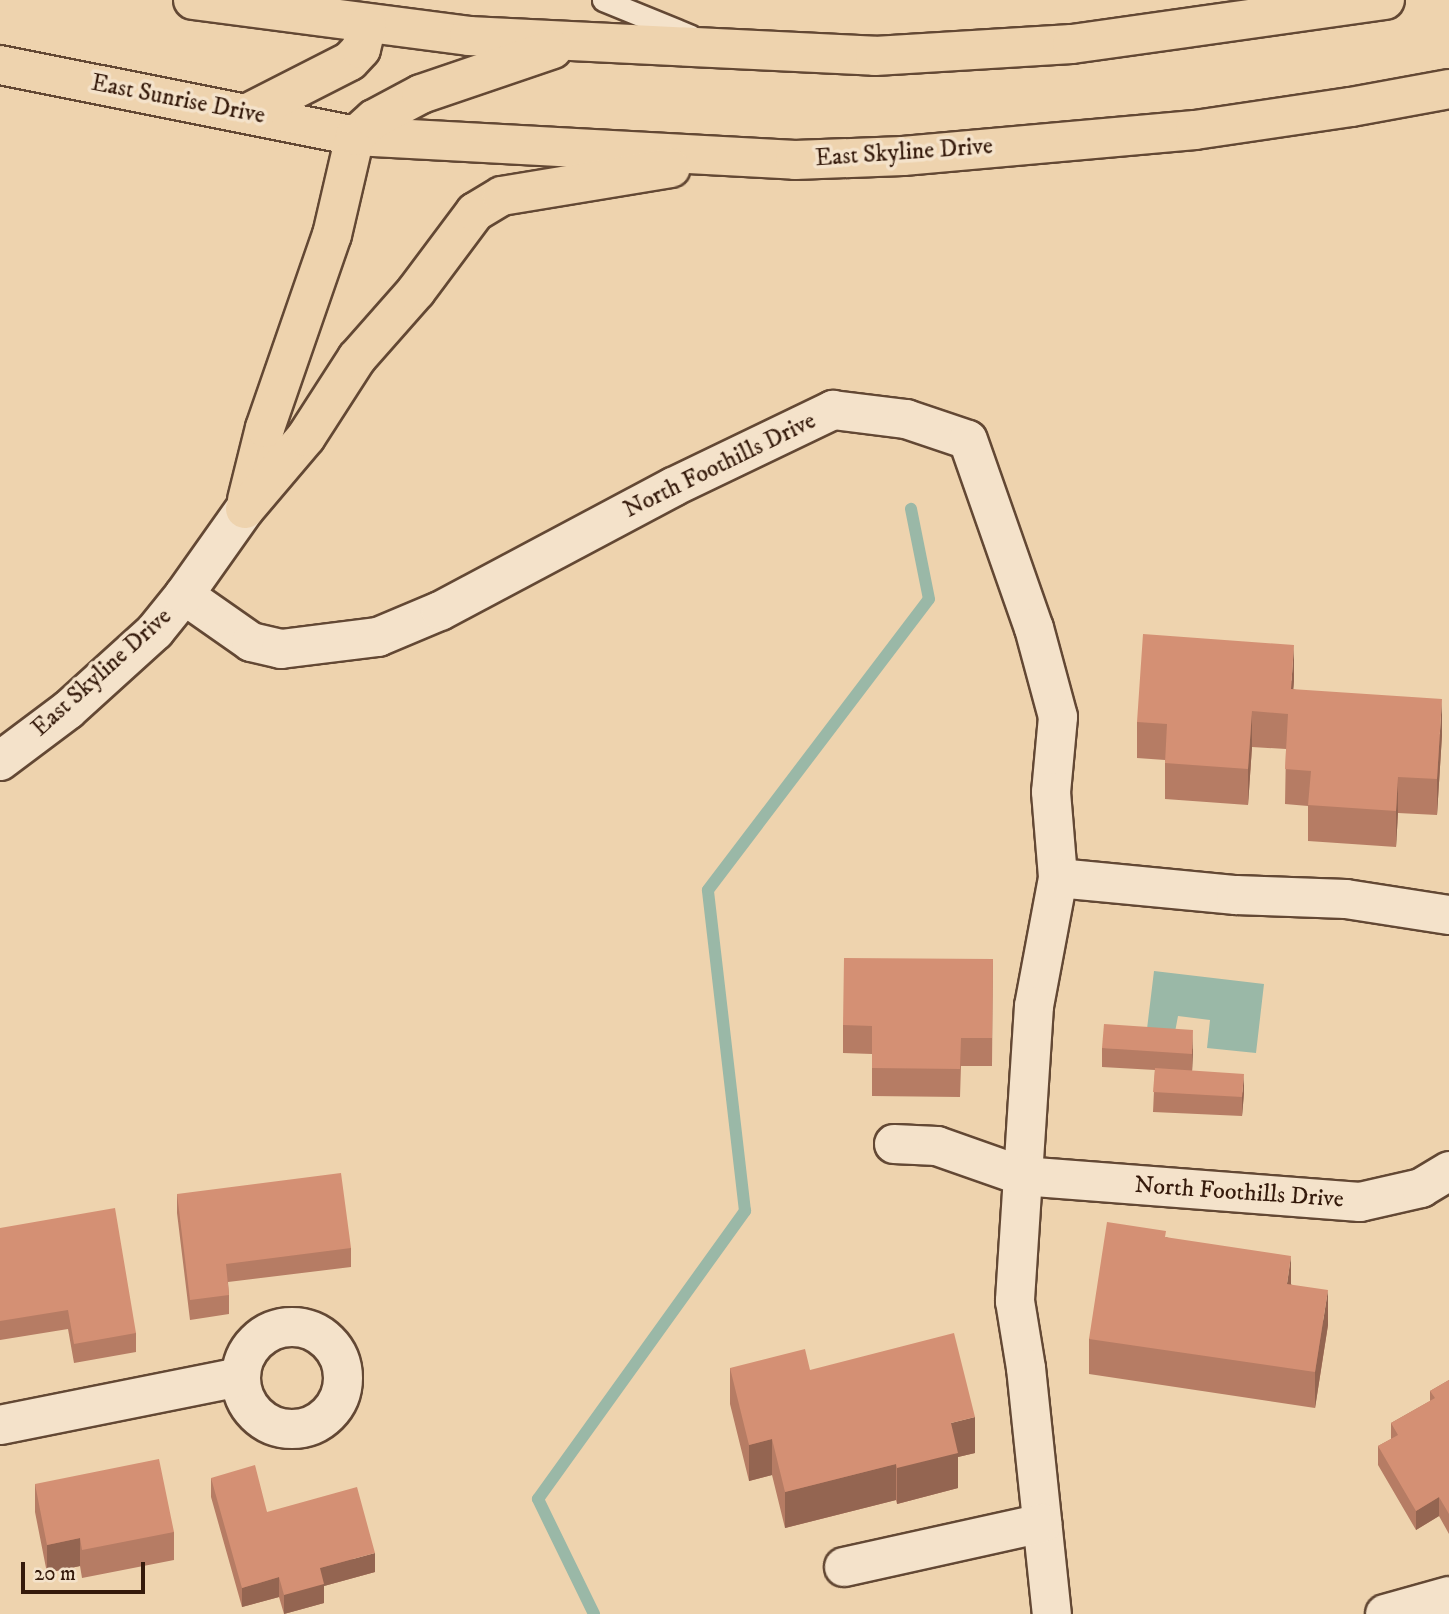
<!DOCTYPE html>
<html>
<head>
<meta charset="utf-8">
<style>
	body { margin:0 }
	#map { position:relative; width:1449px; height:1614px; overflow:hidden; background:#eed3ae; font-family:"IM FELL DW Pica",serif }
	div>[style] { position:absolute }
	.water>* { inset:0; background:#9ab8a7 }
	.stream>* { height:12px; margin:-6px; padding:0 6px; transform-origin:6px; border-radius:6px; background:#9ab8a7 }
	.roads { filter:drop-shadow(2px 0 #634834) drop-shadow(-2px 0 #634834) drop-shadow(0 2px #634834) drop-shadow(0 -2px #634834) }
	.lane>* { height:21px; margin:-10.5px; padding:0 10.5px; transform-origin:10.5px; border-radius:10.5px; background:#f4e2ca }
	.street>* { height:38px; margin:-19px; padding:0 19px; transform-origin:19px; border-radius:19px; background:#f4e2ca }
	.street>.ring { margin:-19px; padding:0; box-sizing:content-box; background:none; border:38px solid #f4e2ca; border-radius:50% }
	.secondary>* { height:38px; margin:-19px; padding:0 19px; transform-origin:19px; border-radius:19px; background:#f4e2ca }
	.primary>* { height:38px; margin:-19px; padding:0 19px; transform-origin:19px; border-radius:19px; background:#eed3ae }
	.wall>* { inset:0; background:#b67c64 }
	.shaded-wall>* { inset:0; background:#946551 }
	.building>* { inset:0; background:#d49074 }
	span { translate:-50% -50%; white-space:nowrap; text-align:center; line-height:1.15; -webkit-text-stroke:7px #f4e2ca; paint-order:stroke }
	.street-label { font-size:24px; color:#351a0b }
	.scale { position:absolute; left:21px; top:1562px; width:124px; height:32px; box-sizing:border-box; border:4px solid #351a0b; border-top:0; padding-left:9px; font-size:21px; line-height:24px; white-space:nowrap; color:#351a0b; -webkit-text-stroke:5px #f4e2ca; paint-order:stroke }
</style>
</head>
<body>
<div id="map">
	<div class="water">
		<div style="clip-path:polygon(1154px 971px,1264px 984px,1256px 1053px,1207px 1048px,1210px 1020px,1178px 1016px,1175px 1032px,1147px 1029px)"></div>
	</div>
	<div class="stream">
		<div style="left:594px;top:1614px;width:128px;rotate:-116deg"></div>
		<div style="left:538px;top:1499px;width:355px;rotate:-54.3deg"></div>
		<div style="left:745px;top:1211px;width:323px;rotate:-96.6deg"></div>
		<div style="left:708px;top:890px;width:365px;rotate:-52.8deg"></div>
		<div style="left:929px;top:599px;width:92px;rotate:-101.3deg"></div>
	</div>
	<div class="roads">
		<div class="lane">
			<div style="left:603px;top:0;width:95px;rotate:22.2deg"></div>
		</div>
		<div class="street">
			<div style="left:184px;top:595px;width:82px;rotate:35deg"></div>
			<div style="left:251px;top:642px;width:31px;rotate:13deg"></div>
			<div style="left:281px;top:649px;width:98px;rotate:-7.1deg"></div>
			<div style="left:378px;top:637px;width:67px;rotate:-22.8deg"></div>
			<div style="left:440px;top:611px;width:264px;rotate:-28deg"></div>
			<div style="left:673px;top:487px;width:178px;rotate:-25.7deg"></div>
			<div style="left:833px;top:410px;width:74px;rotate:7deg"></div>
			<div style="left:906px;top:419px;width:65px;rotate:18.7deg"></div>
			<div style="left:968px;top:440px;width:199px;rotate:70.7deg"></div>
			<div style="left:1034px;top:628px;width:92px;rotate:74.9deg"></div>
			<div style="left:1058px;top:717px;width:75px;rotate:95.3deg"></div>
			<div style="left:1051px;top:792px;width:86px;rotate:85.3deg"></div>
			<div style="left:1058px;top:878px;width:130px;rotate:100.6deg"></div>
			<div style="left:1034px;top:1006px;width:296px;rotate:93.7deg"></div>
			<div style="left:1015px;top:1301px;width:68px;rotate:80.7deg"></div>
			<div style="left:1026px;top:1368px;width:247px;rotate:84deg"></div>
			<div style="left:1058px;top:878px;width:179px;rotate:5.5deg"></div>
			<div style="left:1236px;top:895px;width:110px;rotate:2.1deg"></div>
			<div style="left:1346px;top:899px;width:104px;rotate:8.8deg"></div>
			<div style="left:894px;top:1144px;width:43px;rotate:2.7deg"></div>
			<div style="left:937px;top:1146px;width:90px;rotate:19.4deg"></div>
			<div style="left:1022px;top:1176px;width:339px;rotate:4.4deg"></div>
			<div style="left:1360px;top:1202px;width:63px;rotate:-12.9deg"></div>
			<div style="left:1421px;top:1188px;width:33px;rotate:-31deg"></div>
			<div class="ring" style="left:241px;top:1327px;width:64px;height:64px"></div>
			<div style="left:0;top:1425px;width:245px;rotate:-11.3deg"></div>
			<div style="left:844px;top:1567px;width:203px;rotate:-12.5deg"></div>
			<div style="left:1385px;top:1614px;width:66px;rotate:-15.7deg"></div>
		</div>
		<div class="secondary">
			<div style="left:0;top:761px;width:85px;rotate:-36.9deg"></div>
			<div style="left:68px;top:710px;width:118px;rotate:-42.2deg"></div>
			<div style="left:155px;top:631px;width:46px;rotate:-51.1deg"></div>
			<div style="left:184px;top:595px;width:105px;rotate:-54.7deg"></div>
		</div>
		<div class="primary">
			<div style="left:193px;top:0;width:278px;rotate:7.4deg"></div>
			<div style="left:469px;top:36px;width:406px;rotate:2.8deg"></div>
			<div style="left:875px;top:56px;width:197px;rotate:-3.5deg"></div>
			<div style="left:1072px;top:44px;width:316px;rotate:-8deg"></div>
			<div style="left:0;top:65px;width:362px;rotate:11.3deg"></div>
			<div style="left:355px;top:136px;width:441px;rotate:3.1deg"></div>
			<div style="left:795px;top:160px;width:108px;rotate:-2.1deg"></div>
			<div style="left:903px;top:156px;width:293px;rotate:-5.1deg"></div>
			<div style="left:1195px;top:130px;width:158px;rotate:-8.4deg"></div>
			<div style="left:1351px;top:107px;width:100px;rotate:-10.4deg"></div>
			<div style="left:248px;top:113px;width:114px;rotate:-27deg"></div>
			<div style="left:350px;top:61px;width:16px;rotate:-47deg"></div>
			<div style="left:361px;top:49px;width:25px;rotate:-76deg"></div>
			<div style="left:247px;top:500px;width:74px;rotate:-76deg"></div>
			<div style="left:265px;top:428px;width:204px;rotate:-70.9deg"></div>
			<div style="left:332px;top:235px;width:102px;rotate:-76.9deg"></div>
			<div style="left:355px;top:136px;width:25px;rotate:-42deg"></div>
			<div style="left:374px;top:119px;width:53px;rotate:-28deg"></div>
			<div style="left:421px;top:94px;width:139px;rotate:-18.8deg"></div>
			<div style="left:245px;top:509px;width:94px;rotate:-49.7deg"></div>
			<div style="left:306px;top:437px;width:94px;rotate:-57.2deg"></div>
			<div style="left:357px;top:358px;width:89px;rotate:-48.6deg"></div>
			<div style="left:416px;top:291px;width:99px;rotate:-53.2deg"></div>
			<div style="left:475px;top:212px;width:31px;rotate:-31deg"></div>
			<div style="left:502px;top:196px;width:171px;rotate:-9.4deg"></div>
		</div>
	</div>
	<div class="wall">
		<div style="clip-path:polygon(1294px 680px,1293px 689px,1442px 735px,1437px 815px,1398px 813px,1396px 847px,1308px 841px,1308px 806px,1285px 804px,1286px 749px,1252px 747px,1248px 805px,1165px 799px,1165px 760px,1137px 758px,1137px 722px)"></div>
		<div style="clip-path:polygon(993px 959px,992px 1066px,961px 1066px,960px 1097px,872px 1096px,872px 1054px,843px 1053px,843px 1025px)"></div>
		<div style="clip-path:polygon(1102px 1048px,1193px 1049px,1192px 1071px,1244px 1093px,1242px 1116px,1153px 1112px,1155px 1070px,1102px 1067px)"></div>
		<div style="clip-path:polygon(177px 1194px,351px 1248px,351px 1267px,228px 1282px,229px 1295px,229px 1314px,190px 1320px,177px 1213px)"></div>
		<div style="clip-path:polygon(0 1228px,136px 1333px,136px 1352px,74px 1363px,68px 1329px,0 1340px)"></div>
		<div style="clip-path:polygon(1166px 1237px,1291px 1284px,1328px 1325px,1315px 1408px,1089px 1374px,1089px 1339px)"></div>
		<div style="clip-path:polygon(730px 1368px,810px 1370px,975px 1453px,958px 1457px,958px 1488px,897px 1504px,896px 1500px,785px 1528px,772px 1475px,749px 1481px,730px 1404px)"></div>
		<div style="clip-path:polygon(1449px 1380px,1449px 1534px,1439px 1516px,1416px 1530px,1378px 1465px,1378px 1446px,1391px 1439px,1391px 1423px,1430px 1401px,1430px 1391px)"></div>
		<div style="clip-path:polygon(211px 1478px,267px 1512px,375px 1572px,324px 1586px,324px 1603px,284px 1614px,279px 1597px,242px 1607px,211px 1497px)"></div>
		<div style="clip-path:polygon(35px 1484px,174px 1532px,174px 1560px,82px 1578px,80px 1566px,47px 1573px,35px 1512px)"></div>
	</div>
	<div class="shaded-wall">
		<div style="clip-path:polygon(1294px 645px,1294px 680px,1291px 725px,1291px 689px)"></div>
		<div style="clip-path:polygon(1442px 699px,1442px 735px,1437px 815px,1437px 779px)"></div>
		<div style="clip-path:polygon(1252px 711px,1252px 747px,1248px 805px,1248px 769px)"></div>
		<div style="clip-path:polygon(1398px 777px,1398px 813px,1396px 847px,1396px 811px)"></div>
		<div style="clip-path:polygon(1193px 1030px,1193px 1049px,1192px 1073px,1192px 1054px)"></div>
		<div style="clip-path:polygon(1244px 1074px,1244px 1093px,1242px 1116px,1242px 1097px)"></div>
		<div style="clip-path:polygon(1291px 1256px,1291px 1292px,1287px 1284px)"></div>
		<div style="clip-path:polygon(1328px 1290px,1328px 1325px,1315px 1408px,1315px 1372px)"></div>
		<div style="clip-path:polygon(975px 1417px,975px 1453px,958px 1457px,958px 1488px,897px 1504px,897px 1468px,951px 1423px)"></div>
		<div style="clip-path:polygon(772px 1439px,772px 1475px,749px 1481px,749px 1445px)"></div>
		<div style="clip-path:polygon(896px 1464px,896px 1500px,785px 1528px,785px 1492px)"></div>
		<div style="clip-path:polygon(1439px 1497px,1439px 1516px,1416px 1530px,1416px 1511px)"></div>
		<div style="clip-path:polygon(80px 1538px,80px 1566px,47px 1573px,47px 1545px)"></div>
		<div style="clip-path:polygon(375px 1553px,375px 1572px,324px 1586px,324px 1603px,284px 1614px,284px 1595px,320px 1568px)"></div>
		<div style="clip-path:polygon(279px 1577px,279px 1597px,242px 1607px,242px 1588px)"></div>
	</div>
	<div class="building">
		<div style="clip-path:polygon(1143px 634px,1294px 645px,1291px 689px,1442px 699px,1437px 779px,1398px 777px,1396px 811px,1308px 805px,1311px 771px,1285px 769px,1288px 714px,1252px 711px,1248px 769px,1165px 763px,1167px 724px,1137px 722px)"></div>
		<div style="clip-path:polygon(844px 958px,993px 959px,992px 1038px,961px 1038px,960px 1069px,872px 1068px,872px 1026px,843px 1025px)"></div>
		<div style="clip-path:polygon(1104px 1024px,1193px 1030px,1192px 1054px,1102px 1048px)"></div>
		<div style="clip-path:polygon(1155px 1068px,1244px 1074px,1242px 1097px,1153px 1092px)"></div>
		<div style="clip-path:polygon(341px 1173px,351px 1248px,226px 1264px,229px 1295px,190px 1300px,177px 1194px)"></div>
		<div style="clip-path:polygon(115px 1208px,136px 1333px,74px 1344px,68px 1310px,0 1321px,0 1228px)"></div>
		<div style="clip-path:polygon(1107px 1222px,1166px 1231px,1165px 1237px,1291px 1256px,1287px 1284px,1328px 1290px,1315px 1372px,1089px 1339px)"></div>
		<div style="clip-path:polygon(954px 1333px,975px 1417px,951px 1423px,958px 1453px,897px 1468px,896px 1464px,785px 1492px,772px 1439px,749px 1445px,730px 1368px,805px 1349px,810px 1370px)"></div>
		<div style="clip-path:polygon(1449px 1380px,1449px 1514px,1439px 1497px,1416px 1511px,1378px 1446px,1398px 1435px,1391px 1423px,1435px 1398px,1430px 1391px)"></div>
		<div style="clip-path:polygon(159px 1459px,174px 1532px,82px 1550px,80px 1538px,47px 1545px,35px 1484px)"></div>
		<div style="clip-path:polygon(255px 1465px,267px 1512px,357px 1487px,375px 1553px,320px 1568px,324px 1584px,284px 1595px,279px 1577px,242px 1588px,211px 1478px)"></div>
	</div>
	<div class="street-label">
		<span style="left:178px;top:100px;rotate:11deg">East Sunrise Drive</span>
		<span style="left:904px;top:153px;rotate:-4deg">East Skyline Drive</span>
		<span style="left:720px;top:466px;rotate:-26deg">North Foothills Drive</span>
		<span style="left:102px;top:673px;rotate:-42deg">East Skyline Drive</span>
		<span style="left:1239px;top:1193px;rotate:4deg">North Foothills Drive</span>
	</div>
	<div class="scale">20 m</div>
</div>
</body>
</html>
